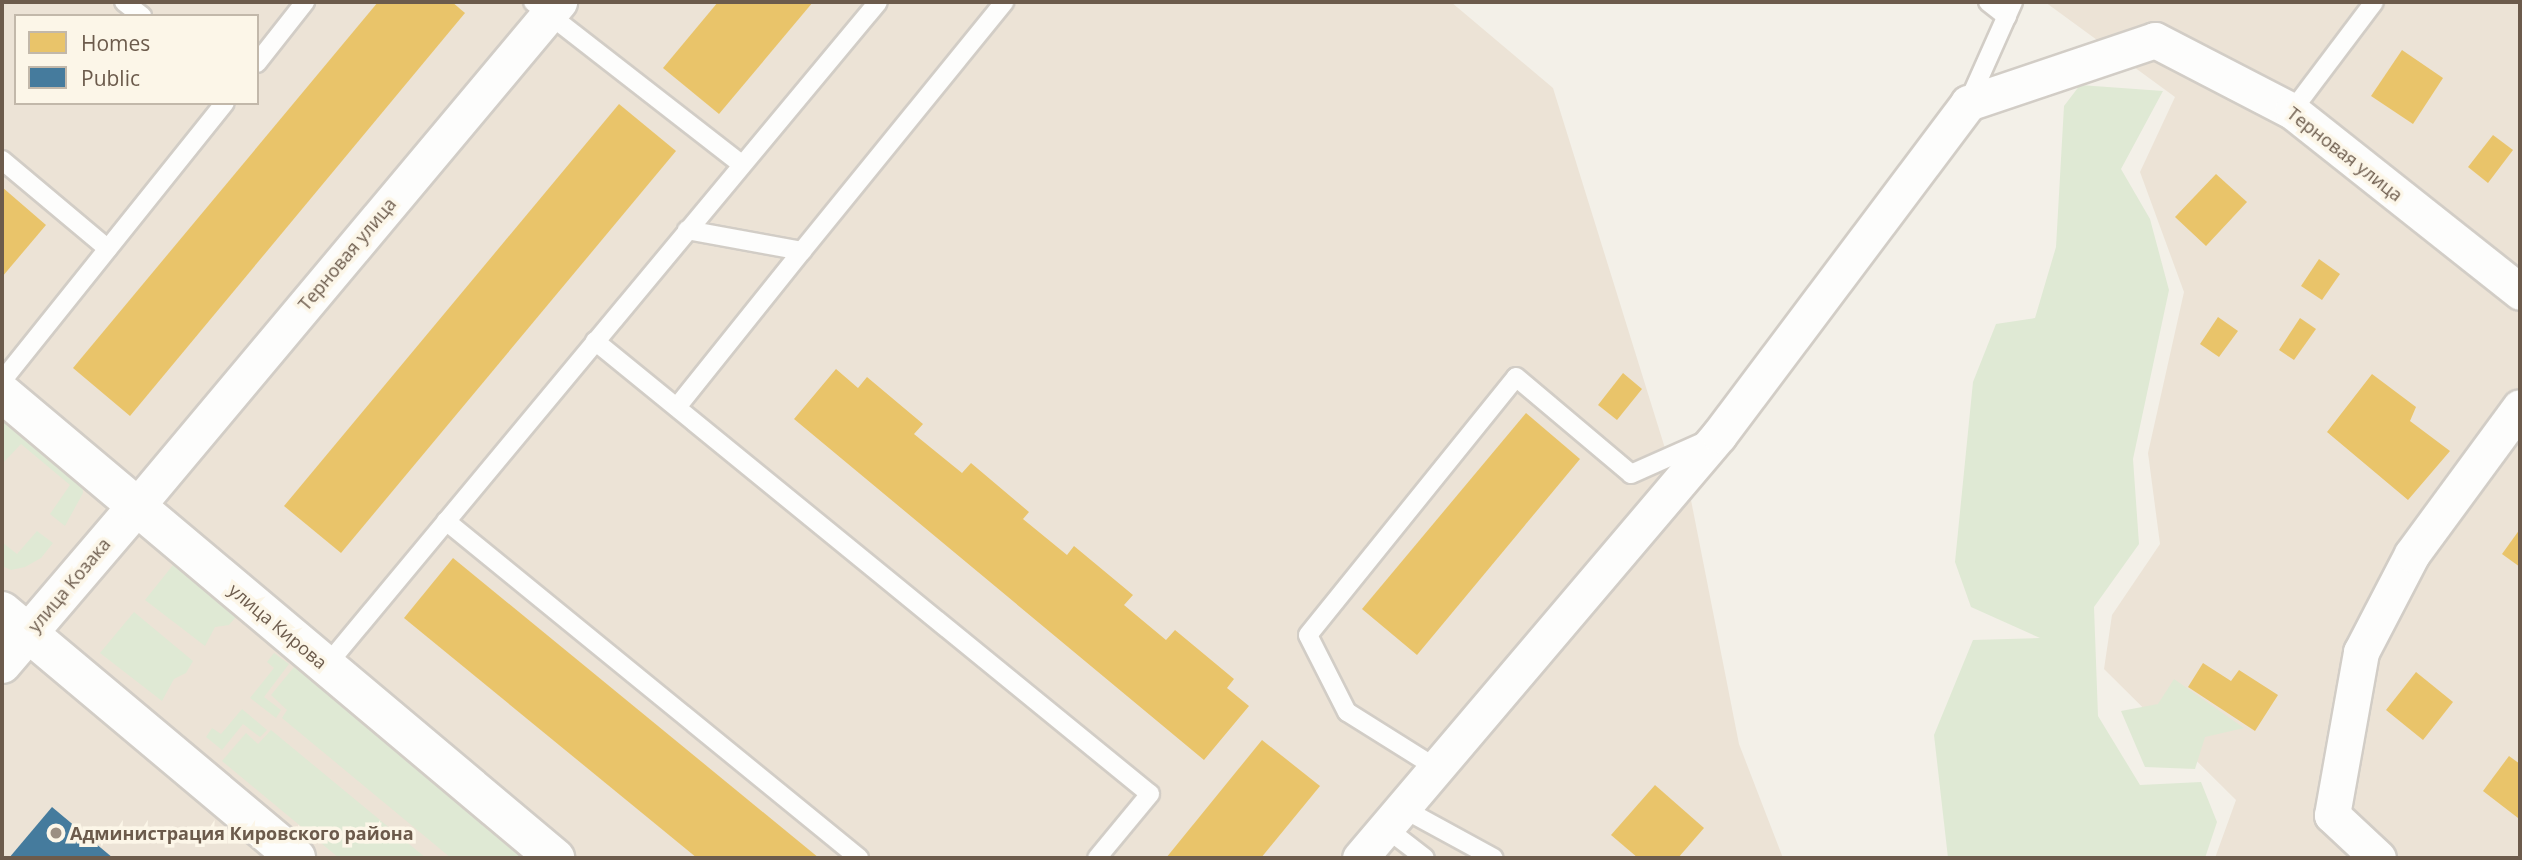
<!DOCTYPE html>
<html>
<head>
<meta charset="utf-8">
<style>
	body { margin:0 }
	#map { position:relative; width:2522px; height:860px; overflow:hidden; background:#f3f0e8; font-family:"Open Sans",sans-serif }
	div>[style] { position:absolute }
	.residential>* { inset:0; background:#ece3d6 }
	.green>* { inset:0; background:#dfe9d4 }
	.homes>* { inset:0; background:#e9c46a }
	.public>* { inset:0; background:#457b9d }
	.roads { filter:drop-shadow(2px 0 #d2cdc6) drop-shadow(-2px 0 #d2cdc6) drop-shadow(0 2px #d2cdc6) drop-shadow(0 -2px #d2cdc6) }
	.service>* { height:18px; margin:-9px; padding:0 9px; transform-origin:9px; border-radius:9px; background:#fdfdfc }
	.minor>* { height:35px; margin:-17.5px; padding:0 17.5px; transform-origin:17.5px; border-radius:17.5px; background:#fdfdfc }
	.tertiary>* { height:38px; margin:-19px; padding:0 19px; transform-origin:19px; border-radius:19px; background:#fdfdfc }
	.secondary>* { height:38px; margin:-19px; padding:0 19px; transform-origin:19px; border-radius:19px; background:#fdfdfc }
	.dots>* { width:19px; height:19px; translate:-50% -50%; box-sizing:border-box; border:4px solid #fcf6e8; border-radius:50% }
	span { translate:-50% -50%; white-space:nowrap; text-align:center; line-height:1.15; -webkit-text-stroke:7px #fcf6e8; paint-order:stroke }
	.street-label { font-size:18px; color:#6c5b4c }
	.poi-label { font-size:18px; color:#6c5b4c; font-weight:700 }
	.left { translate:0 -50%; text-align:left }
	.frame { position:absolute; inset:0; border:4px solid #6c5b4c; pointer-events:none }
	.legend { position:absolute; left:14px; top:14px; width:245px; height:91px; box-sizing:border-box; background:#fcf6e8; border:2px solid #c2b8aa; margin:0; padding:9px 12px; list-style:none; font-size:21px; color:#6c5b4c }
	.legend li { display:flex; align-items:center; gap:14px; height:35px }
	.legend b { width:35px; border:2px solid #c2b8aa }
</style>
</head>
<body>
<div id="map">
	<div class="residential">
		<div style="clip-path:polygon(evenodd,2px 2px,1451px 2px,1553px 88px,1682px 503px,1690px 495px,1739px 744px,1783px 858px,1386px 858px,1671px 517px,1377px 858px,566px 858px,2px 381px,2px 2px,16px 16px,257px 16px,257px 103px,16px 103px,16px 16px)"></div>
		<div style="clip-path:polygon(2045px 2px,2520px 2px,2520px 858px,2215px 858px,2236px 800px,2104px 669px,2112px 615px,2160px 544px,2148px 453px,2184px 292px,2140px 172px,2175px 97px)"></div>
		<div style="clip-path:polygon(2px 404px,539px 858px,2px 858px)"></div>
	</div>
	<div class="green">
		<div style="clip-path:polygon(2080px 85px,2163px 91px,2121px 169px,2150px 219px,2169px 290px,2133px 459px,2139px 544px,2094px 607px,2098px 716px,2140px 785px,2201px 782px,2217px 822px,2205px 858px,1948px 858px,1934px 735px,1973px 640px,2040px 638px,1971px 607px,1955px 562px,1973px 382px,1996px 324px,2035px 318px,2056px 247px,2064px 106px)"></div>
		<div style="clip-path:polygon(2px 411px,82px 480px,83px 493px,65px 526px,50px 514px,70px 485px,21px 444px,2px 464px)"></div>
		<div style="clip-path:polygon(37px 531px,53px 543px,41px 558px,25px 567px,11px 570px,2px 566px,2px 542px,17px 554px)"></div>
		<div style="clip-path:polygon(177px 560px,240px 612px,229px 625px,215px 627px,205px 646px,145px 600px)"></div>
		<div style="clip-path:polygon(134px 612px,193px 661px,186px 673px,174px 679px,162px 701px,100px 653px)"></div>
		<div style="clip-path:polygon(274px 653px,289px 664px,264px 697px,281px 710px,276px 718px,250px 698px,274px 668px,267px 662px)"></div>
		<div style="clip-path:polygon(299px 661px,532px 858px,451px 858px,282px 718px,287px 710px,271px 695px)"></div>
		<div style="clip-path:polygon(2174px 679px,2244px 728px,2205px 737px,2195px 769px,2145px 767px,2121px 711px,2158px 704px)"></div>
		<div style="clip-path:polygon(242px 709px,267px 730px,260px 737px,243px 724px,222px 750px,206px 737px,212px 728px,221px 734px)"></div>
		<div style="clip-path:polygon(271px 730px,426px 858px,339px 858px,222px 761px,246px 733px,258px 744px)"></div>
	</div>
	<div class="homes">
		<div style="clip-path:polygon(378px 2px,452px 2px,465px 13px,130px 416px,73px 368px)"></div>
		<div style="clip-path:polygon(718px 2px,813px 2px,719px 114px,663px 68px)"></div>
		<div style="clip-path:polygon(2402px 50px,2443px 78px,2413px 124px,2371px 96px)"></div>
		<div style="clip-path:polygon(619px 104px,676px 151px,341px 553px,284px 506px)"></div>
		<div style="clip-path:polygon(2493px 135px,2513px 150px,2488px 183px,2468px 167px)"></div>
		<div style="clip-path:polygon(2216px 174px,2247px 202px,2206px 246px,2175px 217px)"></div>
		<div style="clip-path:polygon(2px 187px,46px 225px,2px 277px)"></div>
		<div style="clip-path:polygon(2319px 259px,2340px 274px,2322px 300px,2301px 286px)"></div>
		<div style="clip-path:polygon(2218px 317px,2238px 331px,2219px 357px,2200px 344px)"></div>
		<div style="clip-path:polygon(2300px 318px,2316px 329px,2294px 360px,2279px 350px)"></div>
		<div style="clip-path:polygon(836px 369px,858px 388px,867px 377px,923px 424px,914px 434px,962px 473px,971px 463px,1029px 512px,1023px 519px,1067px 555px,1074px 546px,1133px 595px,1124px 605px,1166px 640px,1175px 630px,1234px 679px,1227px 688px,1249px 706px,1204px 760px,794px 419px)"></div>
		<div style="clip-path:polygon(1623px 373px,1642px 389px,1617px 420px,1598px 405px)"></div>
		<div style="clip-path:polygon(2372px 374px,2416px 407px,2410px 421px,2450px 451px,2408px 500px,2327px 432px)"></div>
		<div style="clip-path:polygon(1526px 413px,1580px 459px,1417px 655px,1362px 609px)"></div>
		<div style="clip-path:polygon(2520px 529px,2520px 567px,2502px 554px)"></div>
		<div style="clip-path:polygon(453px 558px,819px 858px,697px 858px,404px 618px)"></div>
		<div style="clip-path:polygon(2203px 663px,2231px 681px,2239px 670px,2278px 695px,2255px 731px,2188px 687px)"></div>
		<div style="clip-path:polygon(2416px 672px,2453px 702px,2423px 740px,2386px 710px)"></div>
		<div style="clip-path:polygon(1262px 740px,1320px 786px,1261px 858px,1166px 858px)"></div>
		<div style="clip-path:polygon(2509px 756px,2520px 764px,2518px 818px,2483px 791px)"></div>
		<div style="clip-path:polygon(1655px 785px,1704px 828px,1678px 858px,1638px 858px,1611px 835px)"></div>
	</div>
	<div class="public">
		<div style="clip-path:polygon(52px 807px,113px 858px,9px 858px)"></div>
	</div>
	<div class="roads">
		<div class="service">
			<div style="left:124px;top:2px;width:23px;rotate:38deg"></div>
			<div style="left:533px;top:2px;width:264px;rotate:37.9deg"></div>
			<div style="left:1988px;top:2px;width:24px;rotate:38deg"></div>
			<div style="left:257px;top:63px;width:78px;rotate:-51.8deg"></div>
			<div style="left:1968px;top:103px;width:111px;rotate:-66deg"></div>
			<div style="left:2292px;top:111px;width:136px;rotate:-53deg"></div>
			<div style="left:2px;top:160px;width:138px;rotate:40deg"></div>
			<div style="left:687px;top:230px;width:117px;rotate:10.3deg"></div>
			<div style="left:802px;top:251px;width:321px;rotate:-50.9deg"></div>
			<div style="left:595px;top:341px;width:716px;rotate:39.22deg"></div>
			<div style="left:1150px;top:794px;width:83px;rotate:129.6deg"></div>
			<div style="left:2px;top:381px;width:356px;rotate:-51.3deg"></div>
			<div style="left:677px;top:407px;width:200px;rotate:-51.3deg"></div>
			<div style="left:446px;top:521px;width:533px;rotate:39.21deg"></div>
			<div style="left:326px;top:666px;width:863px;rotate:-50.26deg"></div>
			<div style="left:1438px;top:769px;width:107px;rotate:-147.9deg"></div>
			<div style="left:1347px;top:712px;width:86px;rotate:-116.9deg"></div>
			<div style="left:1308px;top:635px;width:331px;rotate:-51.1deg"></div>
			<div style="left:1516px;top:377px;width:150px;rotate:40.1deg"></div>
			<div style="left:1631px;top:474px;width:79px;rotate:-24deg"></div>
			<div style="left:1404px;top:809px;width:102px;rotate:28.6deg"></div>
			<div style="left:1386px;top:828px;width:49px;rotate:37.6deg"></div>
		</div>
		<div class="minor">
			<div style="left:136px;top:507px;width:659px;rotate:-50.05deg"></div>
			<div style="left:1360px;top:858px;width:555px;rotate:-49.68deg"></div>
			<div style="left:1719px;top:435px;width:415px;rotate:-53.1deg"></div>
			<div style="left:1968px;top:103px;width:197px;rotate:-18.6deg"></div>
			<div style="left:2155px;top:40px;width:154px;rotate:27.4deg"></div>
			<div style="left:2292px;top:111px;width:291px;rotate:38.4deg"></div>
			<div style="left:2378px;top:858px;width:63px;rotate:-136.9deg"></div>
			<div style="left:2332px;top:815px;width:166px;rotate:-79.9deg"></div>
			<div style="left:2361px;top:652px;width:110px;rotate:-62.5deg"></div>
			<div style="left:2412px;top:554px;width:182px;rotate:-53.7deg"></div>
		</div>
		<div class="tertiary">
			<div style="left:2px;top:664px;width:206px;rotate:-49.5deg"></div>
		</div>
		<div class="secondary">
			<div style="left:2px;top:393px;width:723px;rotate:40.06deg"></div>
			<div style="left:2px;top:611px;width:384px;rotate:40deg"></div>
		</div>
	</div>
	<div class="dots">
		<div style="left:56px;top:833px;background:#9b8f83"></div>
	</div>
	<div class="street-label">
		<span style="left:2345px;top:154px;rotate:38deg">Терновая улица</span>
		<span style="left:347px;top:254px;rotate:-50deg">Терновая улица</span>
		<span style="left:69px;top:585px;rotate:-50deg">улица Козака</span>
		<span style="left:278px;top:626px;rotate:40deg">улица Кирова</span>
	</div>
	<div class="poi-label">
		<span class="left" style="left:70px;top:833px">Администрация Кировского района</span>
	</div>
	<div class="frame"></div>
	<ul class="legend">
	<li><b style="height:19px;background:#e9c46a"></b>Homes</li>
	<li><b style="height:19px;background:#457b9d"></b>Public</li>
	</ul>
</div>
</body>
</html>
